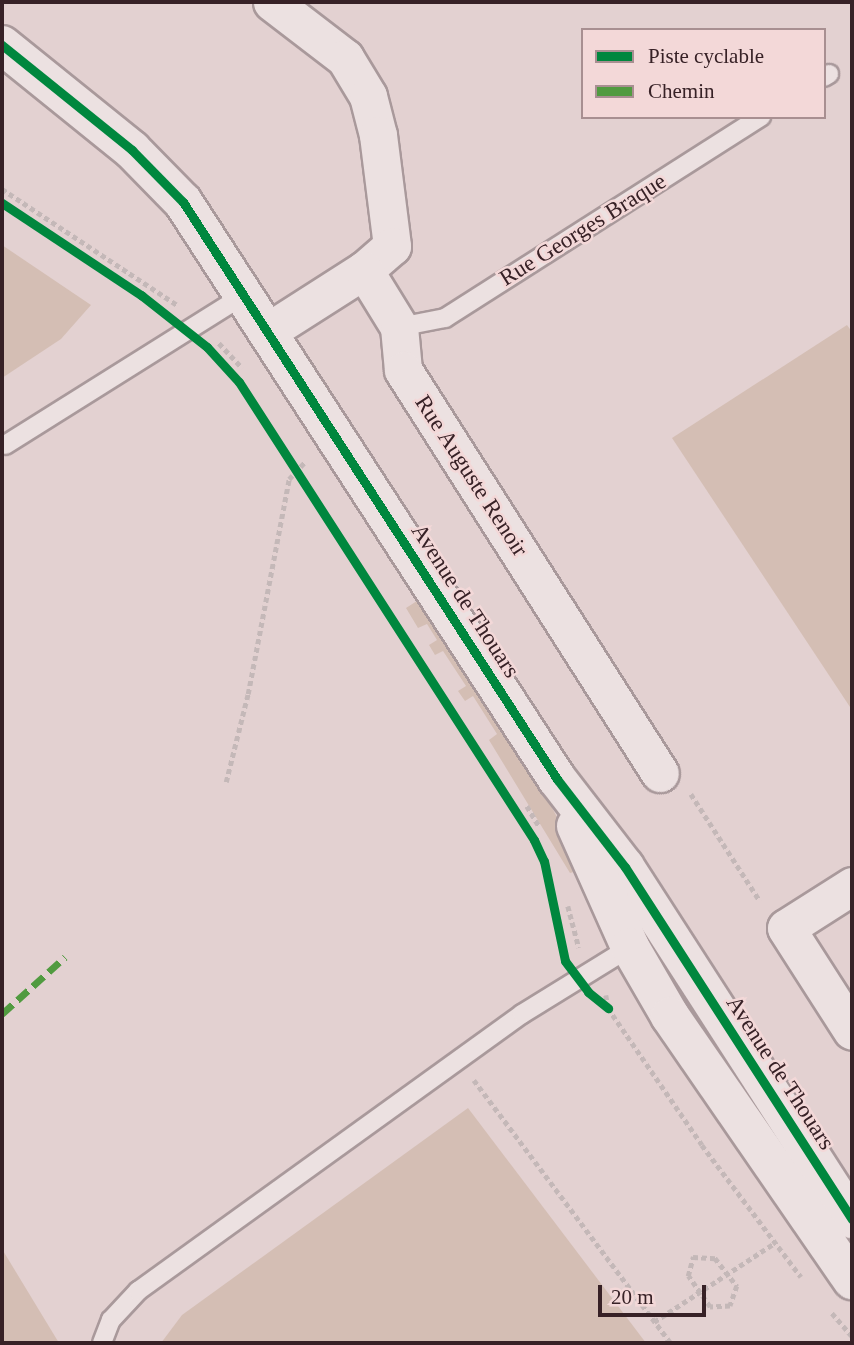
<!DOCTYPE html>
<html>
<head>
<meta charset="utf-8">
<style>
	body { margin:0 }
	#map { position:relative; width:854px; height:1345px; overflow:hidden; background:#e3d1d1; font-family:Georgia,serif }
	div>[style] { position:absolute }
	.green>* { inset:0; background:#d4beb4 }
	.path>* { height:4.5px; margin-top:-2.25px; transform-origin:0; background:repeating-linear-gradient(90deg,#c4b8b8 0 5px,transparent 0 8.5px) }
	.roads { filter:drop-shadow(2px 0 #a9999b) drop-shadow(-2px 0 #a9999b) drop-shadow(0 2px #a9999b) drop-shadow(0 -2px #a9999b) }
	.service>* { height:18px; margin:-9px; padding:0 9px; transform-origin:9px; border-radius:9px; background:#ece1e1 }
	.minor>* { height:37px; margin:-18.5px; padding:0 18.5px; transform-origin:18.5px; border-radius:18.5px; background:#ece1e1 }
	.tertiary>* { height:38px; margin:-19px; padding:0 19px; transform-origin:19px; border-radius:19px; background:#ece1e1 }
	.quiet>* { height:7px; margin-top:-3.5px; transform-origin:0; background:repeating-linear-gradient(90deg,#519b40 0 14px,transparent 0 21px) }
	.cycleway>* { height:9px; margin:-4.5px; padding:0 4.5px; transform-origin:4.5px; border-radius:4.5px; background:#00873e }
	span { translate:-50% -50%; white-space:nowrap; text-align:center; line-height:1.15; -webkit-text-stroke:5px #f3d8d8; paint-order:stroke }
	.street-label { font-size:23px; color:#372126 }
	.frame { position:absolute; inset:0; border:4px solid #372126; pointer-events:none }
	.legend { position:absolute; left:581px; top:28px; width:245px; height:91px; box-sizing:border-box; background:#f3d8d8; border:2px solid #a88f91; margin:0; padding:9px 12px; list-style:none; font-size:21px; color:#372126 }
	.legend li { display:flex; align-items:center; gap:14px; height:35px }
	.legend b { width:35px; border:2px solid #a88f91 }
	.scale { position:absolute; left:598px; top:1285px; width:108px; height:32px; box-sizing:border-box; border:4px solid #372126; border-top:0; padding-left:9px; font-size:21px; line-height:24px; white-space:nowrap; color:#372126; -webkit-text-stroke:5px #f3d8d8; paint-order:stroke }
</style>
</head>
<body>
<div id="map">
	<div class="green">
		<div style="clip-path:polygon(2px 245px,91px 305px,61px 339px,2px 378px)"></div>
		<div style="clip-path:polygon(847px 325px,852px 332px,852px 710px,672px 438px)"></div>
		<div style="clip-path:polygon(420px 599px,537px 780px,585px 869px,570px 873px,489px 740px,497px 734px,473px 696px,465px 701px,458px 691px,466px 686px,443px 651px,435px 655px,429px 645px,437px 640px,427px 624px,418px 628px,406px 608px)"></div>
		<div style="clip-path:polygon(468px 1108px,646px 1343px,161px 1343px,182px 1315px)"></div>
		<div style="clip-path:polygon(2px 1249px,59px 1343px,2px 1343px)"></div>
	</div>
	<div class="path">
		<div style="left:2px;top:189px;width:210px;rotate:33.5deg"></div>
		<div style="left:219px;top:343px;width:34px;rotate:47deg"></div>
		<div style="left:226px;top:782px;width:91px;rotate:-76deg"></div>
		<div style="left:248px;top:694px;width:219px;rotate:-79.2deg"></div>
		<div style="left:289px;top:479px;width:25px;rotate:-47deg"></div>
		<div style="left:691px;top:794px;width:127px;rotate:57.2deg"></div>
		<div style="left:527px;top:806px;width:23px;rotate:59deg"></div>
		<div style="left:568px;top:906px;width:43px;rotate:75.3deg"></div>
		<div style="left:606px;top:995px;width:13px;rotate:81deg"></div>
		<div style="left:608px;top:1008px;width:166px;rotate:55.5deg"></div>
		<div style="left:702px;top:1145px;width:165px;rotate:53.1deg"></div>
		<div style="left:474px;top:1080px;width:329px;rotate:53.2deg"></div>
		<div style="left:693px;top:1257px;width:22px;rotate:3deg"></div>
		<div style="left:715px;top:1258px;width:36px;rotate:52deg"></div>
		<div style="left:737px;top:1286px;width:21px;rotate:109deg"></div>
		<div style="left:730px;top:1306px;width:20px;rotate:177deg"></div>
		<div style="left:710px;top:1307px;width:38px;rotate:-125deg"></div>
		<div style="left:688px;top:1276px;width:20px;rotate:-75deg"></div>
		<div style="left:832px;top:1313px;width:30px;rotate:49deg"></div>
		<div style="left:654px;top:1322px;width:142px;rotate:-33.2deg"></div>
	</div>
	<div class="roads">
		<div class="service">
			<div style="left:824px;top:77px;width:6px;rotate:-31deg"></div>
			<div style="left:399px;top:327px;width:47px;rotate:-11.1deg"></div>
			<div style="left:445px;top:318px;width:375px;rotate:-32.5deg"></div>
			<div style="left:5px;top:445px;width:282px;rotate:-32.1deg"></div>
			<div style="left:102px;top:1343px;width:25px;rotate:-69deg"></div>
			<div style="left:111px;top:1320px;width:40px;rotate:-47deg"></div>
			<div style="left:138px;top:1291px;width:473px;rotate:-35.8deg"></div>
			<div style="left:522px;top:1014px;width:129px;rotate:-31.7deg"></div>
		</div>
		<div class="minor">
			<div style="left:272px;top:2px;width:92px;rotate:37.5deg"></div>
			<div style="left:345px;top:58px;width:44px;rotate:58.8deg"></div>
			<div style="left:368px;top:96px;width:40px;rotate:75.6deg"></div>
			<div style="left:378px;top:135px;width:112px;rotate:82.8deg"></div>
			<div style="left:392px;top:246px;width:37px;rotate:139deg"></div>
			<div style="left:267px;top:332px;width:115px;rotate:-32.6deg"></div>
			<div style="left:364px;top:270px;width:67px;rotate:58.4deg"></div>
			<div style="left:399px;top:327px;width:43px;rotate:84.7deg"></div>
			<div style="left:403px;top:370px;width:478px;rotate:57.5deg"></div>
			<div style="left:852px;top:886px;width:78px;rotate:147.5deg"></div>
			<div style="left:786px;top:928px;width:122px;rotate:57.3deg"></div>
		</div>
		<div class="tertiary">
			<div style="left:2px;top:45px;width:167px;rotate:38.9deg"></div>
			<div style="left:132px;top:150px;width:73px;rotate:45.6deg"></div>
			<div style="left:183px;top:202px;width:688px;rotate:57.05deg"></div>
			<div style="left:557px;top:779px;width:111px;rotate:52.3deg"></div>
			<div style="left:625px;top:867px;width:419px;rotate:57.2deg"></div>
			<div style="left:576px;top:826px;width:133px;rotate:65.9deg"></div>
			<div style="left:630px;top:947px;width:80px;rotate:59.9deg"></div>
			<div style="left:670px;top:1016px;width:321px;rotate:55.4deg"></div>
		</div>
	</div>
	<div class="quiet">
		<div style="left:2px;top:1014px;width:85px;rotate:-42.1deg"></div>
	</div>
	<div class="cycleway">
		<div style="left:2px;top:45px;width:167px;rotate:38.9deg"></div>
		<div style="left:132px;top:150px;width:73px;rotate:45.6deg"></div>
		<div style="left:183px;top:202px;width:688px;rotate:57.05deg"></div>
		<div style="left:557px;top:779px;width:111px;rotate:52.3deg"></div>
		<div style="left:625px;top:867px;width:419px;rotate:57.2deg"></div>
		<div style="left:2px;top:203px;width:167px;rotate:33.5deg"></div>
		<div style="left:141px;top:295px;width:84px;rotate:38.2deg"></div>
		<div style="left:207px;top:347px;width:47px;rotate:47.6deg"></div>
		<div style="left:239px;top:382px;width:545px;rotate:57.21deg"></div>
		<div style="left:534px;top:840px;width:23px;rotate:65deg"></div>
		<div style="left:544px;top:861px;width:102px;rotate:78.1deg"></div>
		<div style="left:565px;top:961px;width:39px;rotate:53deg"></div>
		<div style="left:588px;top:992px;width:26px;rotate:39deg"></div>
	</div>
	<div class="street-label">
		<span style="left:583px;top:230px;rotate:-32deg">Rue Georges Braque</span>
		<span style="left:471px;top:476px;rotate:57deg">Rue Auguste Renoir</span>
		<span style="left:465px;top:601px;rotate:57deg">Avenue de Thouars</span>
		<span style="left:780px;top:1073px;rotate:57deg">Avenue de Thouars</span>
	</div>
	<div class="frame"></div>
	<ul class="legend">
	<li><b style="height:9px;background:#00873e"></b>Piste cyclable</li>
	<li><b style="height:9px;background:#519b40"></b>Chemin</li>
	</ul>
	<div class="scale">20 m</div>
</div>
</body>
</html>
